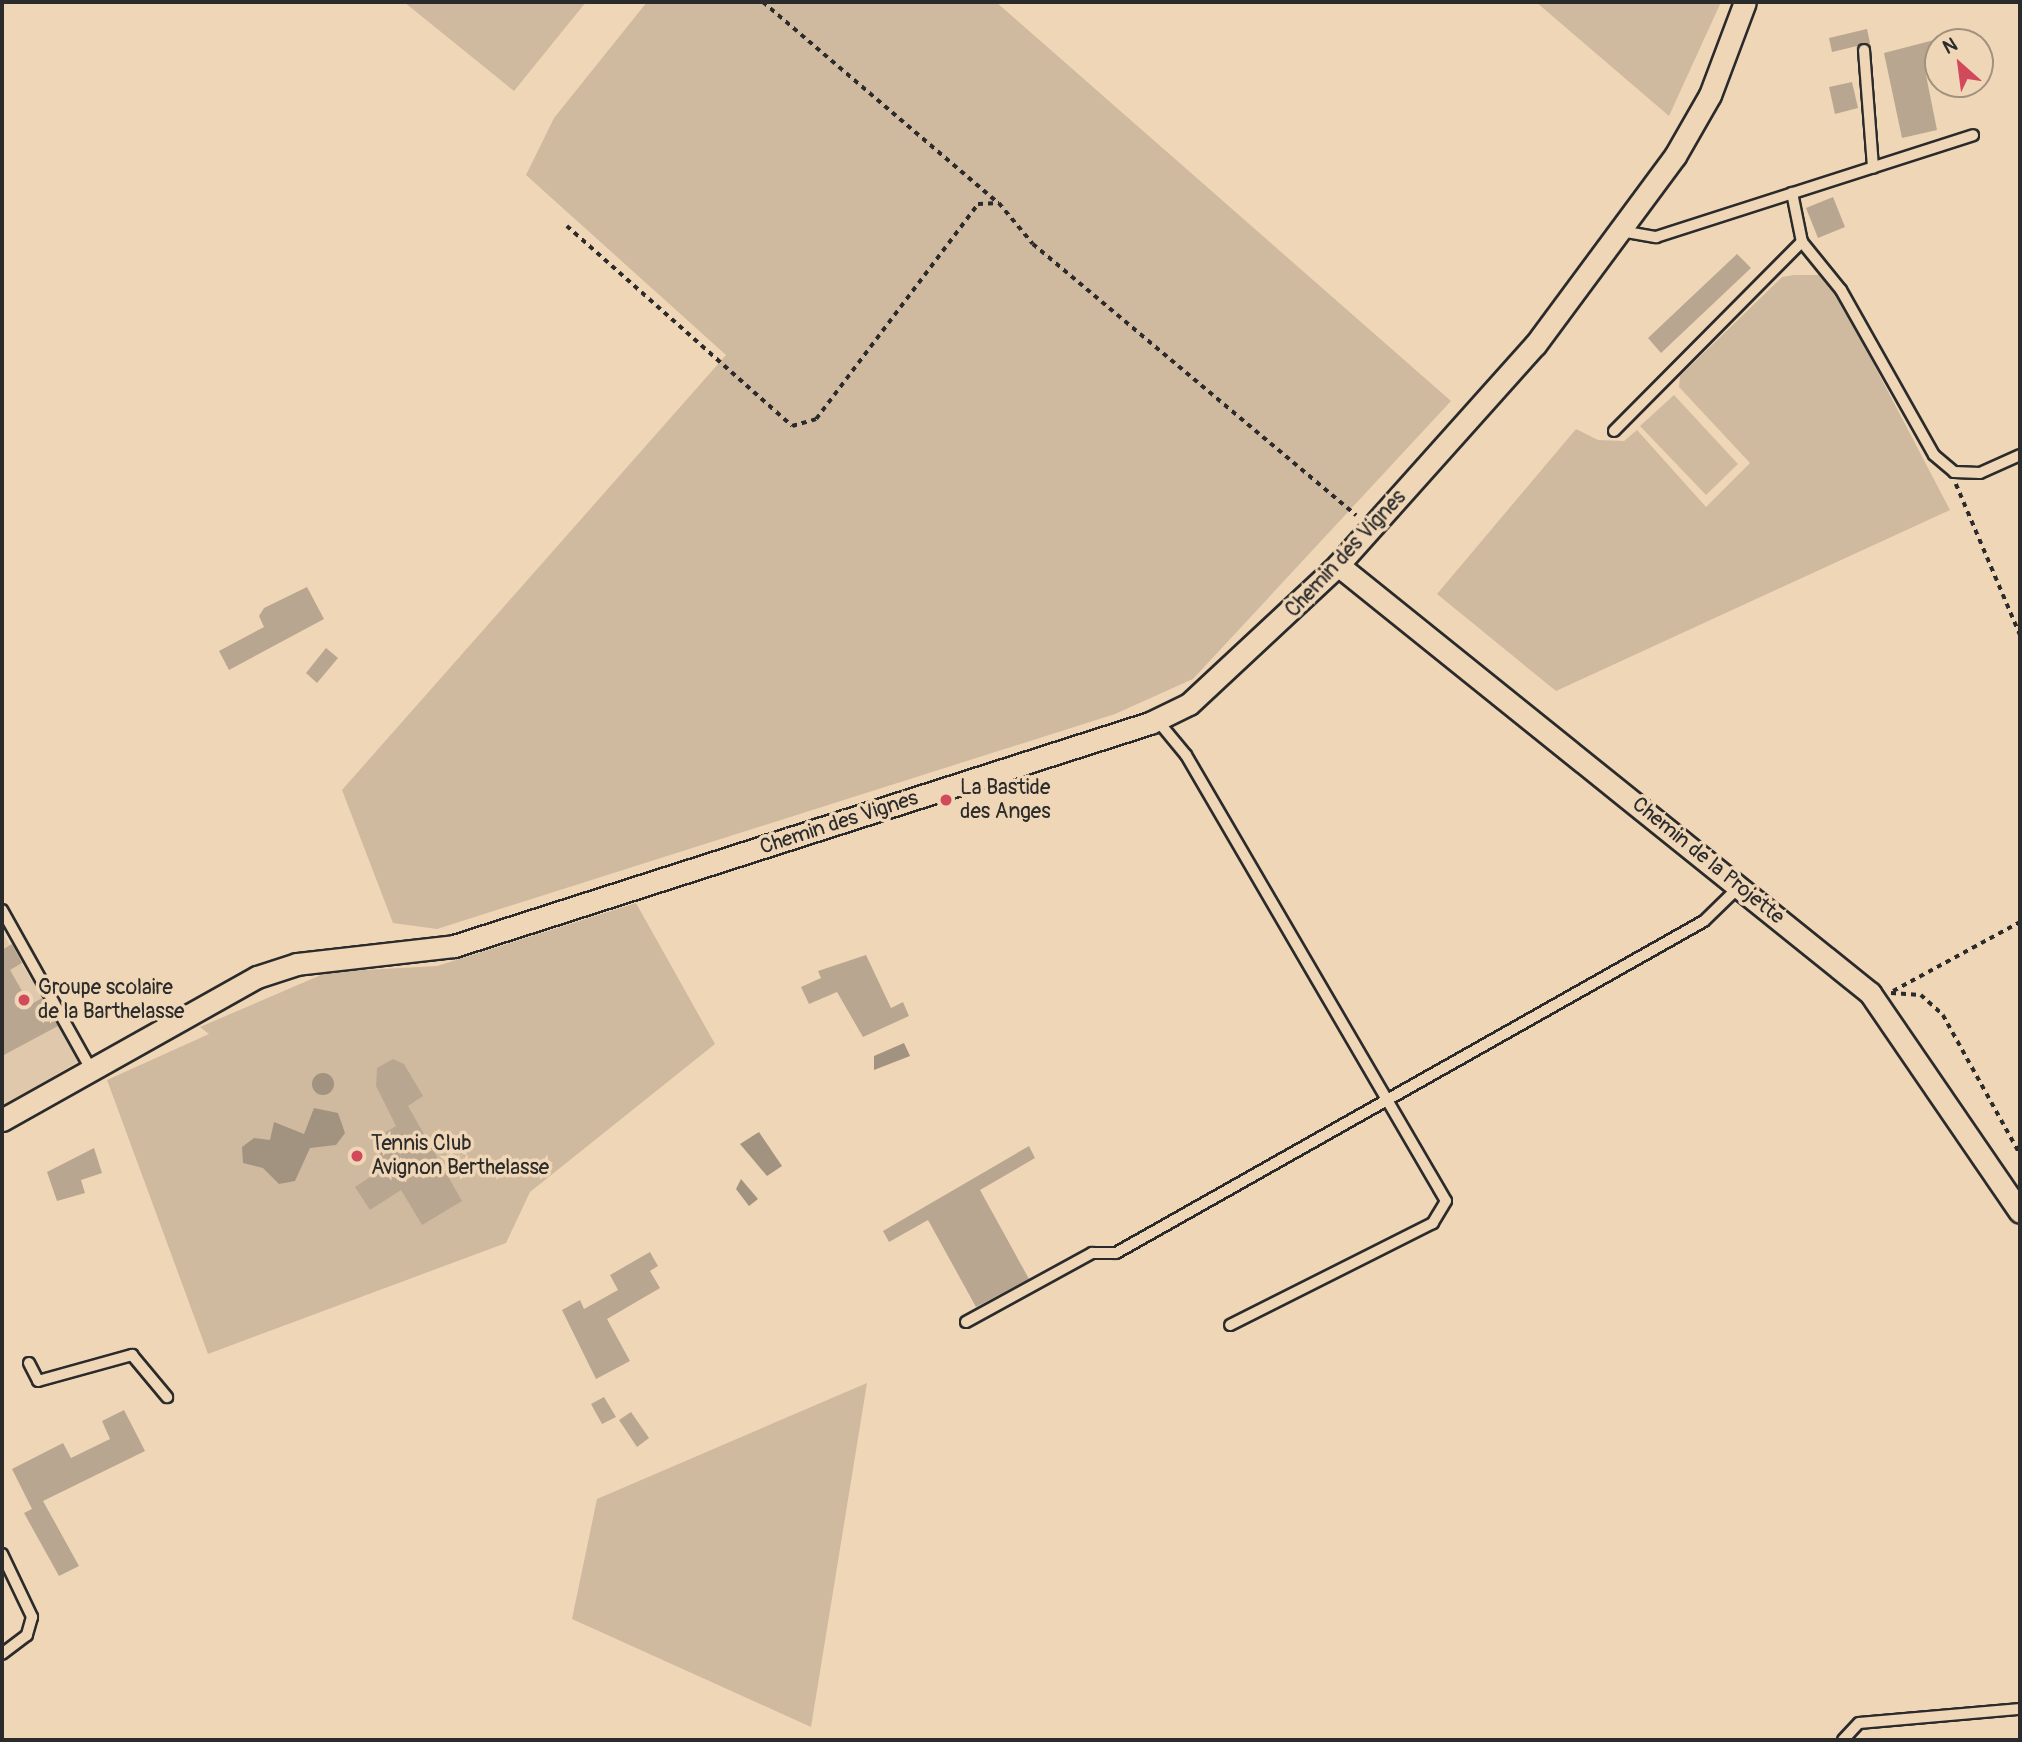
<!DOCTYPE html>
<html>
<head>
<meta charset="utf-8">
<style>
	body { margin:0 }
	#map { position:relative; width:2022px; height:1742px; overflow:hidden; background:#efd6b7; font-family:Pangolin,sans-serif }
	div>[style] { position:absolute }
	.built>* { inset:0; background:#dfc8ab }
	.green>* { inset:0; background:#cfbaa0 }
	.water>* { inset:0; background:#a29380 }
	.round { border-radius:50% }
	.building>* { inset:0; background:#b9a690 }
	.path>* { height:3.5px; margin-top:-1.75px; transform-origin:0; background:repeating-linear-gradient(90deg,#2b2b2b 0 5px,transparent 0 10px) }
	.roads { filter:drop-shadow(2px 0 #2b2b2b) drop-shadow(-2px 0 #2b2b2b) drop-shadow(0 2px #2b2b2b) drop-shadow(0 -2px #2b2b2b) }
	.service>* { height:10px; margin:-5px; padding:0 5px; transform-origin:5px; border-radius:5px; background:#efd6b7 }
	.minor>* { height:21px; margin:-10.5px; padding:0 10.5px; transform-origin:10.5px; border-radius:10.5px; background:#efd6b7 }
	.dots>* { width:19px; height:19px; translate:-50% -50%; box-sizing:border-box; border:4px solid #efd6b7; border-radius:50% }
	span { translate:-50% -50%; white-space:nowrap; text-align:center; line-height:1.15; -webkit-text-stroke:7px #efd6b7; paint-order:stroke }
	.street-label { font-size:21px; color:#2b2b2b }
	.poi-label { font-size:21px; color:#2b2b2b }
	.left { translate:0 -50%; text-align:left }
	.frame { position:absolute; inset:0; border:4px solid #2b2b2b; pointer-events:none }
	.north { position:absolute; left:1924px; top:28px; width:70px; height:70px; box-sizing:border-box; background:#efd6b7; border:2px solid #a1927f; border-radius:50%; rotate:332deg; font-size:19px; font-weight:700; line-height:28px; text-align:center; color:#2b2b2b }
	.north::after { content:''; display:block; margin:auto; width:24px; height:32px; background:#d1495b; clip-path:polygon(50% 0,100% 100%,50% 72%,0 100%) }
</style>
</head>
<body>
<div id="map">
	<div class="built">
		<div style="clip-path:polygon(2px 932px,81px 1060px,2px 1106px)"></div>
	</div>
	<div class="green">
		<div style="clip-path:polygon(404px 2px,586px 2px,514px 91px)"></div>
		<div style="clip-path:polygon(647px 2px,996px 2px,1451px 401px,1193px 679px,1115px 714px,437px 929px,393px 923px,342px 790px,726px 355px,526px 175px,554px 118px)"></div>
		<div style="clip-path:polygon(1536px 2px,1721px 2px,1669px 116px)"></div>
		<div style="clip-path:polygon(1794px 275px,1820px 275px,1836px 292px,1950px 510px,1556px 691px,1437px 594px,1576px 429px,1598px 440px,1624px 441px,1637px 430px,1706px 507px,1750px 463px,1679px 387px,1680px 376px,1782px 277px)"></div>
		<div style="clip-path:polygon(1674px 395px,1738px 464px,1706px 495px,1640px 426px)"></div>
		<div style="clip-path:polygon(636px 903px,715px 1044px,530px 1192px,506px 1243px,208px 1354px,107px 1080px,209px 1034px,200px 1027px,328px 972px,437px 966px)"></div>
		<div style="clip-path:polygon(867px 1383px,811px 1727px,572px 1619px,597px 1499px)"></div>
	</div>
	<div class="water">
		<div style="clip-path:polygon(904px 1043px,910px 1056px,874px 1070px,874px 1056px)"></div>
		<div class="round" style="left:312px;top:1073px;width:22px;height:22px"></div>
		<div style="clip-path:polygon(314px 1108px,338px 1113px,345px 1133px,336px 1145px,310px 1148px,295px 1181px,279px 1184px,263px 1168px,243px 1163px,242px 1147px,254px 1138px,270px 1140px,274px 1122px,304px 1134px)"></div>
		<div style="clip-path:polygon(759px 1132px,782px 1166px,767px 1176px,740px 1144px)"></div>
		<div style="clip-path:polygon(741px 1179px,758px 1199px,749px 1206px,736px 1189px)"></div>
	</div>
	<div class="building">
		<div style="clip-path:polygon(1867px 29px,1870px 43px,1832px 52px,1829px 38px)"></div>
		<div style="clip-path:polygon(1938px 39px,1938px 66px,1925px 70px,1937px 130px,1902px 138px,1884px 53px)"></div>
		<div style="clip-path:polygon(1852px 82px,1858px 108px,1835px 114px,1829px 87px)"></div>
		<div style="clip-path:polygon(1833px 197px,1845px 227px,1818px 238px,1806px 208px)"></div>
		<div style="clip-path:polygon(1737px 254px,1751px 268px,1661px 353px,1648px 338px)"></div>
		<div style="clip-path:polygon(307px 587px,324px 619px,229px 670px,219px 651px,264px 627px,259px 616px,264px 608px)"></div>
		<div style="clip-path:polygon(326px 648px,338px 658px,317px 683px,306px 673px)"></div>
		<div style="clip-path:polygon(12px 944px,22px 963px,10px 970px,30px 1005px,42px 998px,58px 1026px,2px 1056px,2px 950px)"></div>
		<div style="clip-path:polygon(866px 955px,891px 1008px,903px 1002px,909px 1016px,863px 1037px,837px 992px,809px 1004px,801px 987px,821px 978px,818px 971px)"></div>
		<div style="clip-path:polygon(393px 1059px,404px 1064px,423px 1096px,408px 1106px,462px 1201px,422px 1225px,401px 1190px,370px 1210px,355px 1187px,387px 1166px,372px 1140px,396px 1126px,376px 1086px,377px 1068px)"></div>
		<div style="clip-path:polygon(1029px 1146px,1035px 1158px,980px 1190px,1029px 1279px,976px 1307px,928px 1220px,889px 1242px,883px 1231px)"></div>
		<div style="clip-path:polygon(94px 1148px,102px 1173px,81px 1180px,85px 1193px,57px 1201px,47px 1172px)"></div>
		<div style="clip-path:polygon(650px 1252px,658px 1266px,650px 1271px,660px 1288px,607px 1319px,630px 1361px,596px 1379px,562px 1310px,580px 1300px,584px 1309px,618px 1290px,610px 1275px)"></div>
		<div style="clip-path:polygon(604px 1397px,616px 1417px,602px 1424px,591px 1404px)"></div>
		<div style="clip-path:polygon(124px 1410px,145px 1451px,43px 1501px,79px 1566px,59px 1576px,24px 1513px,32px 1509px,12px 1469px,63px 1443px,71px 1458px,110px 1439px,102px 1421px)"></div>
		<div style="clip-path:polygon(631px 1412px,649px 1438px,637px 1447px,619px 1420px)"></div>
	</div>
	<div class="path">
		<div style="left:763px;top:2px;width:309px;rotate:40.5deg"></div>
		<div style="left:567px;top:226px;width:301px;rotate:41.6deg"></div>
		<div style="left:792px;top:426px;width:25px;rotate:-16deg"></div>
		<div style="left:816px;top:419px;width:269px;rotate:-53deg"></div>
		<div style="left:978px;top:204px;width:21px;rotate:-3deg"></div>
		<div style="left:999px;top:203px;width:53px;rotate:50.3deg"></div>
		<div style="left:1033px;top:244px;width:422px;rotate:40deg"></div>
		<div style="left:1956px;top:484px;width:164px;rotate:67deg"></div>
		<div style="left:1893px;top:991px;width:145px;rotate:-28.5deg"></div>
		<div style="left:1891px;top:993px;width:30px;rotate:4deg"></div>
		<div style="left:1921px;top:995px;width:30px;rotate:42deg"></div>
		<div style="left:1943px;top:1015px;width:159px;rotate:61deg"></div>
	</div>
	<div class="roads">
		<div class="service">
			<div style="left:1864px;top:50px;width:118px;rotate:85.6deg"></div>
			<div style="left:1621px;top:231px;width:36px;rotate:10deg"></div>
			<div style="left:1656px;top:237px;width:333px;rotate:-17.8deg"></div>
			<div style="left:1802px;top:242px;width:62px;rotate:50.9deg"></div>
			<div style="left:1841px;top:290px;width:189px;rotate:60.6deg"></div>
			<div style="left:1934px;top:455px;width:26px;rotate:40deg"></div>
			<div style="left:1954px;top:472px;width:26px;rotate:2deg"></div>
			<div style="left:1980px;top:473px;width:44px;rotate:-24.2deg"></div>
			<div style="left:1614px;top:431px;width:267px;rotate:-45.2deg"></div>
			<div style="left:1802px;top:242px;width:50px;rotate:-101.5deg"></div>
			<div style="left:1157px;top:720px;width:45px;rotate:50.4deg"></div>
			<div style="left:1186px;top:755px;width:516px;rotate:59.76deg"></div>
			<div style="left:1446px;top:1201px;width:26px;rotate:121deg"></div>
			<div style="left:1433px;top:1223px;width:227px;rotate:153.3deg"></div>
			<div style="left:2px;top:910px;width:184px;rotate:60.8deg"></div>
			<div style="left:966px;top:1322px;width:144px;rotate:-28.7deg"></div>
			<div style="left:1092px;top:1253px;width:24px"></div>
			<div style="left:1116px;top:1253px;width:675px;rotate:-29.45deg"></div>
			<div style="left:1704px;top:921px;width:50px;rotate:-44.2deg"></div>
			<div style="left:29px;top:1363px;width:20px;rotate:63deg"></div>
			<div style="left:38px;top:1381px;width:98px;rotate:-15.5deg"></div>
			<div style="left:132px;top:1355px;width:55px;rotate:50.2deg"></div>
			<div style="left:2px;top:1554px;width:70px;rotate:64.5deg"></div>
			<div style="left:32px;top:1617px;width:19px;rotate:106deg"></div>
			<div style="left:27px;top:1635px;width:31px;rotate:143deg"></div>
			<div style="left:1843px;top:1740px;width:23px;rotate:-47deg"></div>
			<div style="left:1859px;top:1723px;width:162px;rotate:-5deg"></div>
		</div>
		<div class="minor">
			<div style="left:1338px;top:565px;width:683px;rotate:38.82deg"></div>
			<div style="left:1870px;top:993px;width:265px;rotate:55.6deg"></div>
			<div style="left:2px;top:1120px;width:292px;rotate:-29.3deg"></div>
			<div style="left:257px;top:977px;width:42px;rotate:-18deg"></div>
			<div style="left:297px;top:964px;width:158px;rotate:-6.5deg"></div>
			<div style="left:454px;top:946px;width:731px;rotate:-17.77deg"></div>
			<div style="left:1150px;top:723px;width:43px;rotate:-26deg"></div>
			<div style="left:1189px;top:704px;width:204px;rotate:-43deg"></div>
			<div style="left:1338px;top:565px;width:295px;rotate:-48.2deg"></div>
			<div style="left:1535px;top:345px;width:235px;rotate:-53.5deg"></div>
			<div style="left:1675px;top:156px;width:70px;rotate:-60.2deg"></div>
			<div style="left:1710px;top:95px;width:99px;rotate:-69.4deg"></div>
		</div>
	</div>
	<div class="dots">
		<div style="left:946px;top:800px;background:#d1495b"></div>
		<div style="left:24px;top:1000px;background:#d1495b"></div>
		<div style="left:357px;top:1156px;background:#d1495b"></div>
	</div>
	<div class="street-label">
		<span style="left:1346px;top:554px;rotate:-47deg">Chemin des Vignes</span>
		<span style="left:839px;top:823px;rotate:-18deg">Chemin des Vignes</span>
		<span style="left:1708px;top:861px;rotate:39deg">Chemin de la Projette</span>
	</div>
	<div class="poi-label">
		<span class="left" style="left:960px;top:800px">La Bastide<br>des Anges</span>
		<span class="left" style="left:38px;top:1000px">Groupe scolaire<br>de la Barthelasse</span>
		<span class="left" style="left:371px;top:1156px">Tennis Club<br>Avignon Berthelasse</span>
	</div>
	<div class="frame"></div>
	<div class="north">N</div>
</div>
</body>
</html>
